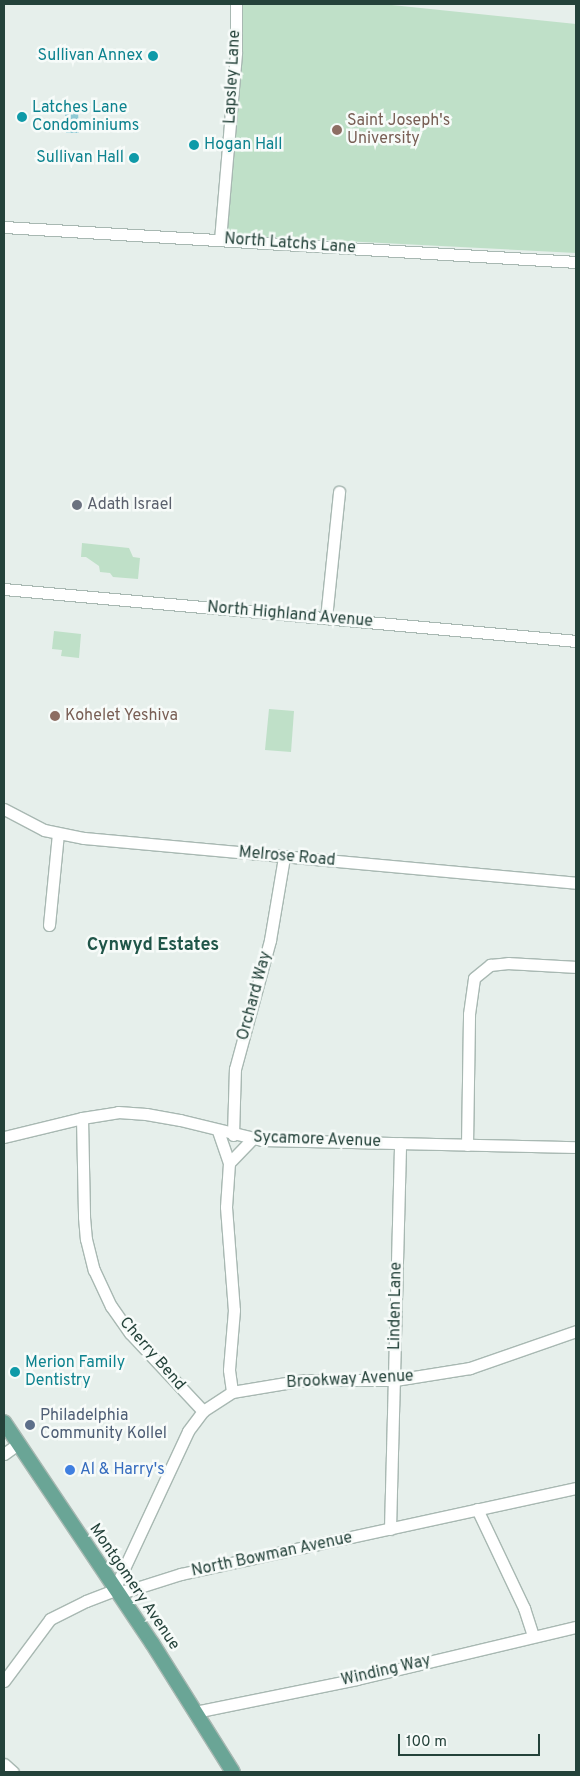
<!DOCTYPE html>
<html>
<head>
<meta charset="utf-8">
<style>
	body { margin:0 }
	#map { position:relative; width:580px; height:1776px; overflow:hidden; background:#e6efeb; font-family:Overpass,sans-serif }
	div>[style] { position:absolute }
	.green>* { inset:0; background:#bfe0c8 }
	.water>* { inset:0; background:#8ec9d4 }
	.roads { filter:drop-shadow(1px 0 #a8b8b2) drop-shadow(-1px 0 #a8b8b2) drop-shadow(0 1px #a8b8b2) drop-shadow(0 -1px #a8b8b2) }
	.minor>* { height:11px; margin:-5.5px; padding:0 5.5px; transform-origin:5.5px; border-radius:5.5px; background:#fff }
	.major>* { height:14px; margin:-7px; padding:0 7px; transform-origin:7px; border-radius:7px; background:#6aa596 }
	.dots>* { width:14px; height:14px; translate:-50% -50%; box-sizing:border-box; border:2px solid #f7fbf9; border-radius:50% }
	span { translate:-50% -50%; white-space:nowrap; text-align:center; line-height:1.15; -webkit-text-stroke:5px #f7fbf9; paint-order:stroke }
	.culture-label { font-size:16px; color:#0d838f }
	.right { translate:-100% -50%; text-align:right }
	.left { translate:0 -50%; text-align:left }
	.street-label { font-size:16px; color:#24423a }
	.education-label { font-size:16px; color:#785e54 }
	.worship-label { font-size:16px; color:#5b616d }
	.service-label { font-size:16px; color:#4e5e75 }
	.shop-label { font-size:16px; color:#366cbe }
	.neighbourhood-label { font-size:18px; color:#1f5548; font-weight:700 }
	.frame { position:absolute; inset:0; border:5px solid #24423a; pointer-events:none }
	.scale { position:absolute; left:398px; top:1734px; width:142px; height:22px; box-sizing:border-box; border:2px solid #24423a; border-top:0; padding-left:6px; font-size:15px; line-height:18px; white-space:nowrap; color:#24423a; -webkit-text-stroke:4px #f7fbf9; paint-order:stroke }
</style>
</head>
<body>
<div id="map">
	<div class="green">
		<div style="clip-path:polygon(243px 4px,382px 4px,576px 24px,576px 253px,227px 235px)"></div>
		<div style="clip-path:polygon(82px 543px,129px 548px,133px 557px,140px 558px,138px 579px,113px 577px,110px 573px,100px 572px,99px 566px,86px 557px,81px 557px)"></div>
		<div style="clip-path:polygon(54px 631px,81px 634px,79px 658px,61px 656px,62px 650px,52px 649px)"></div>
		<div style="clip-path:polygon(269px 709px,294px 711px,291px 752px,265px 750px)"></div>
	</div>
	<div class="water">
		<div style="clip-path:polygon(65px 111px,78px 111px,79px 133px,66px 133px)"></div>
	</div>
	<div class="roads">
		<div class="minor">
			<div style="left:4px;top:227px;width:573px;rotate:3.5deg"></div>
			<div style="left:220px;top:240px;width:189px;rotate:-85.1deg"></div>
			<div style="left:236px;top:52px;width:48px;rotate:-90deg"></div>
			<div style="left:4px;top:589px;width:574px;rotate:5.19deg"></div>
			<div style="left:326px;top:618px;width:127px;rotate:-84.1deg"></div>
			<div style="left:4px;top:809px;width:45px;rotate:27.7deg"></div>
			<div style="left:44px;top:830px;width:41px;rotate:11.3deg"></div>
			<div style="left:84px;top:838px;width:494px;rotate:5.2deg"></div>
			<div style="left:49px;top:925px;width:91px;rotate:-84.4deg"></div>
			<div style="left:82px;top:1118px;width:99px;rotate:88.8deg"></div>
			<div style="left:84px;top:1217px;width:22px;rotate:85deg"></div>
			<div style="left:86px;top:1239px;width:32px;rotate:76deg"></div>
			<div style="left:94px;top:1270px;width:40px;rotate:65deg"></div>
			<div style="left:111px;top:1306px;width:33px;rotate:55deg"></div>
			<div style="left:130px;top:1333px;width:107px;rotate:46.9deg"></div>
			<div style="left:218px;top:1131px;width:34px;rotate:71deg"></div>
			<div style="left:229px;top:1163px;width:44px;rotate:93.9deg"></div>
			<div style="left:226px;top:1207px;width:103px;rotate:85.6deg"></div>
			<div style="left:234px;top:1310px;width:60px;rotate:94.8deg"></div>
			<div style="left:229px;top:1370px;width:22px;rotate:82deg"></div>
			<div style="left:233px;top:1135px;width:66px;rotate:-88.3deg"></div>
			<div style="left:235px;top:1069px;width:134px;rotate:-74.8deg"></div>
			<div style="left:270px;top:940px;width:84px;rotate:-80.4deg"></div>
			<div style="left:4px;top:1137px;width:80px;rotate:-13.7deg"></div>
			<div style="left:82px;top:1118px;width:36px;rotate:-9deg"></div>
			<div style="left:118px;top:1112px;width:28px;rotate:4deg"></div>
			<div style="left:146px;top:1114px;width:35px;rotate:10deg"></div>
			<div style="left:180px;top:1120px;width:84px;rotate:13.7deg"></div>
			<div style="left:262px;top:1140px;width:314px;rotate:1.3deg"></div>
			<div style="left:467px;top:1145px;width:131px;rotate:-89.1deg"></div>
			<div style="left:469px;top:1014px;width:36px;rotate:-82deg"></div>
			<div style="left:474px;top:978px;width:21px;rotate:-39deg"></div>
			<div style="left:490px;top:965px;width:18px;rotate:-6deg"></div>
			<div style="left:508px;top:963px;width:68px;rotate:3.4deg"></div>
			<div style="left:229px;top:1163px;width:33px;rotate:-46deg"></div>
			<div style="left:4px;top:1454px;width:17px;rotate:-36deg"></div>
			<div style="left:477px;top:1509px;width:110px;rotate:64.6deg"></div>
			<div style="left:524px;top:1608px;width:29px;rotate:72deg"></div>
			<div style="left:390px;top:1529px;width:386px;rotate:-88.5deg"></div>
			<div style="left:114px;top:1590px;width:175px;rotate:-65deg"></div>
			<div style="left:188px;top:1431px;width:25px;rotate:-53deg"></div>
			<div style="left:203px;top:1411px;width:35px;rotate:-33deg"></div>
			<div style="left:232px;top:1392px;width:73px;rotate:-9.5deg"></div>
			<div style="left:304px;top:1380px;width:91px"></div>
			<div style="left:395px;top:1380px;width:76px;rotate:-9.1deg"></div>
			<div style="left:470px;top:1368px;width:112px;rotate:-19.2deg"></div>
			<div style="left:4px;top:1681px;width:77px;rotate:-53.4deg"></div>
			<div style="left:50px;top:1619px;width:40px;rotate:-26.6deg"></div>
			<div style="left:86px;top:1601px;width:30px;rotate:-21deg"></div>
			<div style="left:114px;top:1590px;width:13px;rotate:4deg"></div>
			<div style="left:127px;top:1591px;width:57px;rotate:-17.5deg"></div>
			<div style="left:181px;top:1574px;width:404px;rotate:-12.3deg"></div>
			<div style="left:195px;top:1712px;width:165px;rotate:-11.5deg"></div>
			<div style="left:357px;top:1679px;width:225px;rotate:-13.4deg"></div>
			<div style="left:4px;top:1764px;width:12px;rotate:42deg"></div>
		</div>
		<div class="major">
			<div style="left:4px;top:1422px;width:266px;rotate:56.2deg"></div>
			<div style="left:152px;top:1643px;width:152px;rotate:57.9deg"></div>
		</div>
	</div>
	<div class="dots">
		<div style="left:153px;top:56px;background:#0f9aa8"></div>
		<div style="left:22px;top:117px;background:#0f9aa8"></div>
		<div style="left:337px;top:130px;background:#8d6e63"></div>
		<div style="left:194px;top:145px;background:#0f9aa8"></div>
		<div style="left:134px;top:158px;background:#0f9aa8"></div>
		<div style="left:77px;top:505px;background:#6b7280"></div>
		<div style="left:55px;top:716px;background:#8d6e63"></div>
		<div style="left:15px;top:1372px;background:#0f9aa8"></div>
		<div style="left:30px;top:1425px;background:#5c6f8a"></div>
		<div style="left:70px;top:1470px;background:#3f7fe0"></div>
	</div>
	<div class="culture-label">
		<span class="right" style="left:143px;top:56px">Sullivan Annex</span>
		<span class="left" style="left:32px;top:117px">Latches Lane<br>Condominiums</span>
		<span class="left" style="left:204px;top:145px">Hogan Hall</span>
		<span class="right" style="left:124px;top:158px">Sullivan Hall</span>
		<span class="left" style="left:25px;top:1372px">Merion Family<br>Dentistry</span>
	</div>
	<div class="street-label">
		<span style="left:233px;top:77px;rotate:-87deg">Lapsley Lane</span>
		<span style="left:290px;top:244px;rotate:4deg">North Latchs Lane</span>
		<span style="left:290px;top:615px;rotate:5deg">North Highland Avenue</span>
		<span style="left:287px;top:857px;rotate:5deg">Melrose Road</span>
		<span style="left:255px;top:996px;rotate:-75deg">Orchard Way</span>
		<span style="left:317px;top:1140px;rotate:2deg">Sycamore Avenue</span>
		<span style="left:396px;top:1306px;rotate:-89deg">Linden Lane</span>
		<span style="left:152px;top:1354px;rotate:49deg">Cherry Bend</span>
		<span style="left:350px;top:1380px;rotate:-3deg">Brookway Avenue</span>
		<span style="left:272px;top:1555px;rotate:-12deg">North Bowman Avenue</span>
		<span style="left:134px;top:1587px;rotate:56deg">Montgomery Avenue</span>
		<span style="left:386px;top:1671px;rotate:-13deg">Winding Way</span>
	</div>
	<div class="education-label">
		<span class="left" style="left:347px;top:130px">Saint Joseph's<br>University</span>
		<span class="left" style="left:65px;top:716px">Kohelet Yeshiva</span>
	</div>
	<div class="worship-label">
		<span class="left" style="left:87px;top:505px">Adath Israel</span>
	</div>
	<div class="service-label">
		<span class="left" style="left:40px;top:1425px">Philadelphia<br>Community Kollel</span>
	</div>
	<div class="shop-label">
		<span class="left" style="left:80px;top:1470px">Al &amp; Harry's</span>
	</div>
	<div class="neighbourhood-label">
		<span style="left:153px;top:946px">Cynwyd Estates</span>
	</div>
	<div class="frame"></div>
	<div class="scale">100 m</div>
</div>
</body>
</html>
